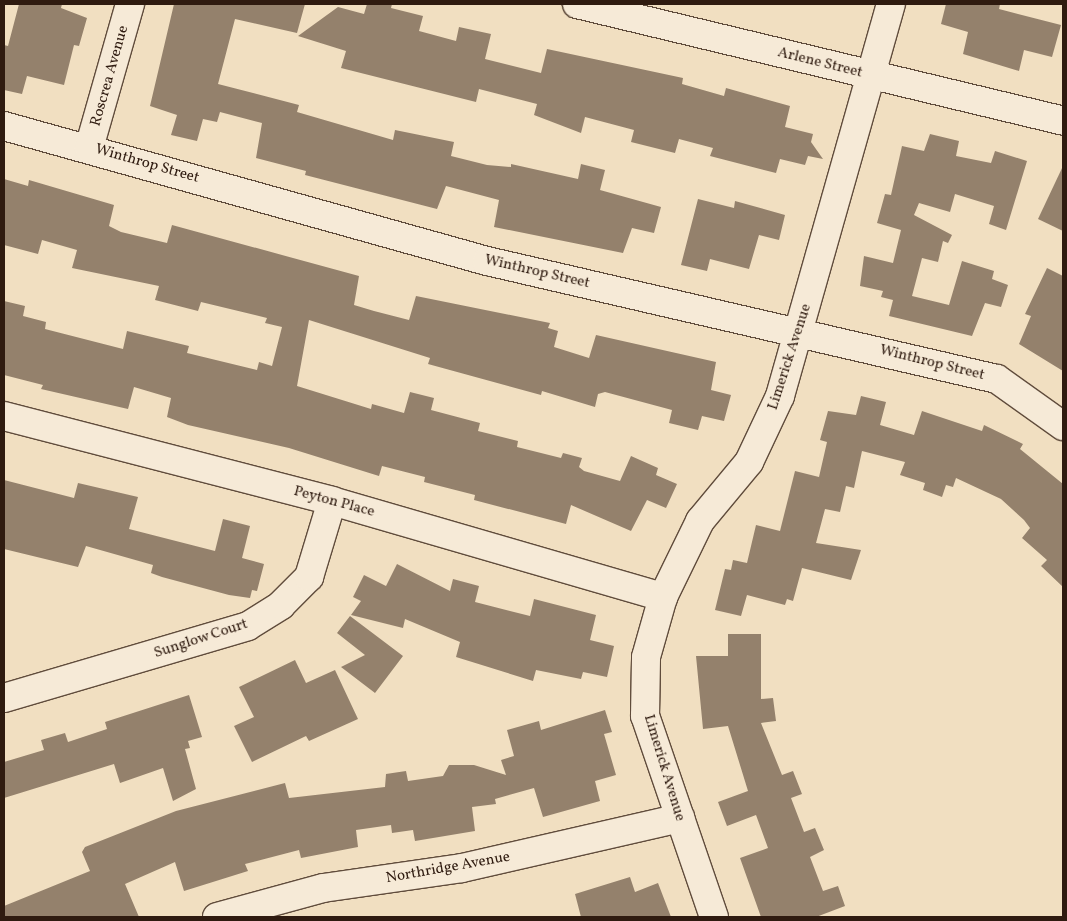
<!DOCTYPE html>
<html>
<head>
<meta charset="utf-8">
<style>
	body { margin:0 }
	#map { position:relative; width:1067px; height:921px; overflow:hidden; background:#f1dfc1; font-family:Vollkorn,serif }
	div>[style] { position:absolute }
	.building>* { inset:0; background:#94816c }
	.roads { filter:drop-shadow(1px 0 #604c3c) drop-shadow(-1px 0 #604c3c) drop-shadow(0 1px #604c3c) drop-shadow(0 -1px #604c3c) }
	.minor>* { height:28px; margin:-14px; padding:0 14px; transform-origin:14px; border-radius:14px; background:#f6ead7 }
	span { translate:-50% -50%; white-space:nowrap; text-align:center; line-height:1.15; -webkit-text-stroke:5px #f6ead7; paint-order:stroke }
	.street-label { font-size:15px; color:#2f1b10 }
	.frame { position:absolute; inset:0; border:5px solid #2f1b10; pointer-events:none }
</style>
</head>
<body>
<div id="map">
	<div class="building">
		<div style="clip-path:polygon(19px 4px,62px 4px,61px 8px,87px 18px,79px 46px,74px 45px,64px 85px,27px 76px,22px 94px,4px 90px,4px 45px,8px 46px)"></div>
		<div style="clip-path:polygon(174px 4px,305px 4px,297px 33px,235px 19px,218px 84px,299px 105px,297px 112px,393px 140px,395px 130px,454px 142px,451px 156px,487px 165px,511px 167px,511px 164px,578px 179px,581px 164px,605px 170px,600px 190px,661px 207px,654px 233px,632px 228px,623px 253px,494px 227px,499px 200px,446px 186px,437px 209px,305px 175px,306px 171px,256px 158px,262px 123px,220px 112px,217px 122px,203px 119px,197px 141px,171px 135px,177px 115px,150px 106px)"></div>
		<div style="clip-path:polygon(367px 4px,392px 4px,391px 8px,423px 16px,419px 31px,456px 41px,459px 27px,491px 34px,485px 59px,541px 73px,547px 49px,683px 78px,682px 84px,724px 96px,726px 88px,790px 106px,785px 127px,813px 134px,811px 142px,823px 159px,808px 156px,805px 165px,780px 159px,776px 173px,710px 156px,713px 148px,679px 139px,675px 153px,631px 142px,634px 130px,585px 117px,581px 133px,534px 115px,537px 104px,479px 89px,476px 102px,341px 68px,346px 51px,298px 36px,338px 7px,364px 14px)"></div>
		<div style="clip-path:polygon(946px 4px,1000px 4px,999px 9px,1061px 25px,1052px 57px,1024px 50px,1019px 71px,963px 54px,968px 32px,941px 24px)"></div>
		<div style="clip-path:polygon(930px 134px,959px 141px,956px 156px,991px 163px,995px 151px,1027px 161px,1006px 230px,989px 224px,994px 206px,955px 194px,950px 212px,919px 203px,914px 215px,952px 235px,948px 243px,943px 241px,938px 262px,922px 258px,912px 296px,949px 305px,962px 261px,994px 271px,992px 279px,1008px 285px,1001px 307px,985px 303px,972px 336px,889px 316px,893px 300px,881px 297px,883px 291px,860px 286px,864px 256px,893px 263px,901px 230px,877px 223px,885px 194px,891px 195px,902px 146px,924px 151px)"></div>
		<div style="clip-path:polygon(1063px 166px,1063px 231px,1038px 219px)"></div>
		<div style="clip-path:polygon(4px 179px,28px 186px,29px 180px,114px 205px,109px 226px,121px 232px,167px 243px,172px 225px,359px 276px,354px 305px,374px 311px,409px 320px,416px 296px,550px 323px,548px 328px,558px 331px,554px 347px,589px 358px,596px 335px,716px 362px,711px 390px,731px 395px,724px 421px,702px 416px,698px 430px,669px 423px,672px 410px,605px 392px,598px 394px,595px 407px,542px 391px,541px 395px,428px 364px,430px 358px,309px 320px,297px 386px,371px 409px,372px 404px,404px 413px,410px 392px,434px 398px,431px 410px,480px 423px,478px 431px,518px 441px,517px 447px,561px 458px,563px 453px,582px 458px,579px 467px,584px 471px,620px 481px,631px 456px,658px 468px,656px 475px,677px 484px,666px 508px,647px 500px,631px 531px,571px 505px,566px 524px,474px 500px,475px 495px,424px 482px,425px 477px,382px 466px,379px 476px,289px 448px,188px 425px,167px 417px,171px 398px,134px 387px,128px 409px,41px 389px,43px 385px,4px 375px,4px 301px,25px 306px,23px 316px,46px 322px,45px 329px,123px 349px,127px 331px,189px 346px,187px 353px,257px 370px,259px 362px,272px 366px,282px 327px,265px 323px,267px 318px,201px 302px,198px 311px,155px 300px,159px 286px,72px 268px,77px 250px,42px 240px,38px 254px,4px 245px)"></div>
		<div style="clip-path:polygon(698px 199px,734px 208px,735px 201px,785px 215px,779px 240px,759px 235px,749px 269px,710px 259px,707px 271px,681px 265px)"></div>
		<div style="clip-path:polygon(1047px 268px,1063px 276px,1063px 371px,1019px 344px,1031px 316px,1025px 314px)"></div>
		<div style="clip-path:polygon(861px 396px,886px 402px,880px 425px,914px 435px,922px 411px,982px 431px,984px 425px,1023px 444px,1020px 449px,1063px 484px,1063px 587px,1041px 566px,1047px 560px,1022px 538px,1030px 528px,1024px 520px,1001px 499px,956px 478px,953px 487px,946px 485px,942px 497px,923px 490px,925px 483px,900px 475px,905px 462px,862px 451px,854px 488px,846px 486px,840px 512px,825px 509px,816px 543px,861px 550px,851px 580px,802px 568px,793px 601px,787px 599px,785px 605px,747px 595px,741px 616px,715px 610px,725px 569px,731px 570px,733px 560px,747px 563px,756px 525px,780px 531px,795px 471px,819px 477px,827px 442px,820px 440px,828px 411px,856px 415px)"></div>
		<div style="clip-path:polygon(4px 480px,74px 498px,78px 483px,138px 497px,129px 529px,215px 551px,223px 519px,250px 526px,242px 558px,264px 564px,257px 591px,252px 590px,250px 598px,229px 595px,162px 577px,151px 573px,153px 565px,86px 546px,78px 567px,4px 549px)"></div>
		<div style="clip-path:polygon(397px 564px,450px 591px,453px 579px,479px 586px,475px 602px,530px 616px,534px 599px,596px 615px,590px 640px,614px 646px,607px 677px,583px 672px,581px 679px,536px 670px,533px 681px,456px 657px,460px 642px,405px 619px,403px 628px,351px 615px,361px 601px,353px 597px,364px 575px,386px 586px)"></div>
		<div style="clip-path:polygon(350px 616px,403px 656px,375px 693px,341px 667px,365px 655px,337px 633px)"></div>
		<div style="clip-path:polygon(728px 634px,761px 634px,761px 699px,773px 698px,776px 721px,761px 723px,782px 775px,793px 771px,802px 794px,791px 798px,804px 832px,815px 828px,824px 850px,810px 857px,823px 891px,838px 886px,845px 906px,816px 917px,761px 917px,740px 858px,768px 848px,756px 815px,727px 826px,718px 802px,748px 791px,728px 726px,703px 729px,696px 656px,728px 656px)"></div>
		<div style="clip-path:polygon(295px 660px,306px 683px,335px 670px,358px 719px,309px 741px,306px 736px,252px 762px,234px 726px,254px 717px,239px 687px)"></div>
		<div style="clip-path:polygon(189px 695px,202px 737px,188px 741px,190px 748px,185px 749px,196px 789px,173px 801px,163px 768px,120px 783px,114px 764px,4px 798px,4px 762px,44px 750px,41px 740px,65px 733px,68px 742px,107px 729px,105px 722px)"></div>
		<div style="clip-path:polygon(605px 710px,612px 732px,604px 734px,616px 775px,595px 781px,600px 801px,543px 817px,534px 788px,495px 799px,496px 804px,472px 807px,475px 831px,415px 841px,413px 830px,392px 833px,391px 825px,356px 830px,358px 847px,301px 858px,299px 850px,245px 864px,248px 871px,184px 891px,175px 862px,125px 884px,139px 917px,4px 917px,4px 906px,90px 871px,82px 852px,85px 847px,176px 811px,285px 783px,289px 798px,385px 787px,386px 774px,406px 771px,408px 781px,443px 776px,449px 765px,474px 765px,506px 775px,501px 760px,514px 756px,507px 730px,539px 721px,541px 730px)"></div>
		<div style="clip-path:polygon(630px 877px,635px 892px,658px 883px,671px 917px,581px 917px,575px 894px)"></div>
	</div>
	<div class="roads">
		<div class="minor">
			<div style="left:577px;top:4px;width:500px;rotate:13.5deg"></div>
			<div style="left:4px;top:126px;width:502px;rotate:15.62deg"></div>
			<div style="left:487px;top:261px;width:523px;rotate:13.03deg"></div>
			<div style="left:997px;top:379px;width:81px;rotate:35.5deg"></div>
			<div style="left:89px;top:148px;width:150px;rotate:-74.1deg"></div>
			<div style="left:4px;top:416px;width:339px;rotate:14.5deg"></div>
			<div style="left:332px;top:501px;width:345px;rotate:16.2deg"></div>
			<div style="left:4px;top:698px;width:254px;rotate:-16.4deg"></div>
			<div style="left:248px;top:626px;width:39px;rotate:-32deg"></div>
			<div style="left:281px;top:605px;width:40px;rotate:-45deg"></div>
			<div style="left:309px;top:577px;width:79px;rotate:-73.2deg"></div>
			<div style="left:217px;top:917px;width:110px;rotate:-15.3deg"></div>
			<div style="left:323px;top:888px;width:140px;rotate:-8.2deg"></div>
			<div style="left:462px;top:868px;width:224px;rotate:-12.9deg"></div>
			<div style="left:714px;top:917px;width:213px;rotate:-108.9deg"></div>
			<div style="left:645px;top:716px;width:59px;rotate:-89deg"></div>
			<div style="left:646px;top:657px;width:62px;rotate:-74.2deg"></div>
			<div style="left:663px;top:597px;width:85px;rotate:-64deg"></div>
			<div style="left:700px;top:521px;width:77px;rotate:-50.3deg"></div>
			<div style="left:749px;top:462px;width:73px;rotate:-64.8deg"></div>
			<div style="left:780px;top:396px;width:407px;rotate:-74.2deg"></div>
		</div>
	</div>
	<div class="street-label">
		<span style="left:820px;top:63px;rotate:14deg">Arlene Street</span>
		<span style="left:110px;top:76px;rotate:-74deg">Roscrea Avenue</span>
		<span style="left:147px;top:164px;rotate:16deg">Winthrop Street</span>
		<span style="left:537px;top:272px;rotate:13deg">Winthrop Street</span>
		<span style="left:790px;top:357px;rotate:-72deg">Limerick Avenue</span>
		<span style="left:932px;top:363px;rotate:14deg">Winthrop Street</span>
		<span style="left:334px;top:502px;rotate:15deg">Peyton Place</span>
		<span style="left:201px;top:639px;rotate:-18deg">Sunglow Court</span>
		<span style="left:664px;top:768px;rotate:73deg">Limerick Avenue</span>
		<span style="left:448px;top:868px;rotate:-10deg">Northridge Avenue</span>
	</div>
	<div class="frame"></div>
</div>
</body>
</html>
